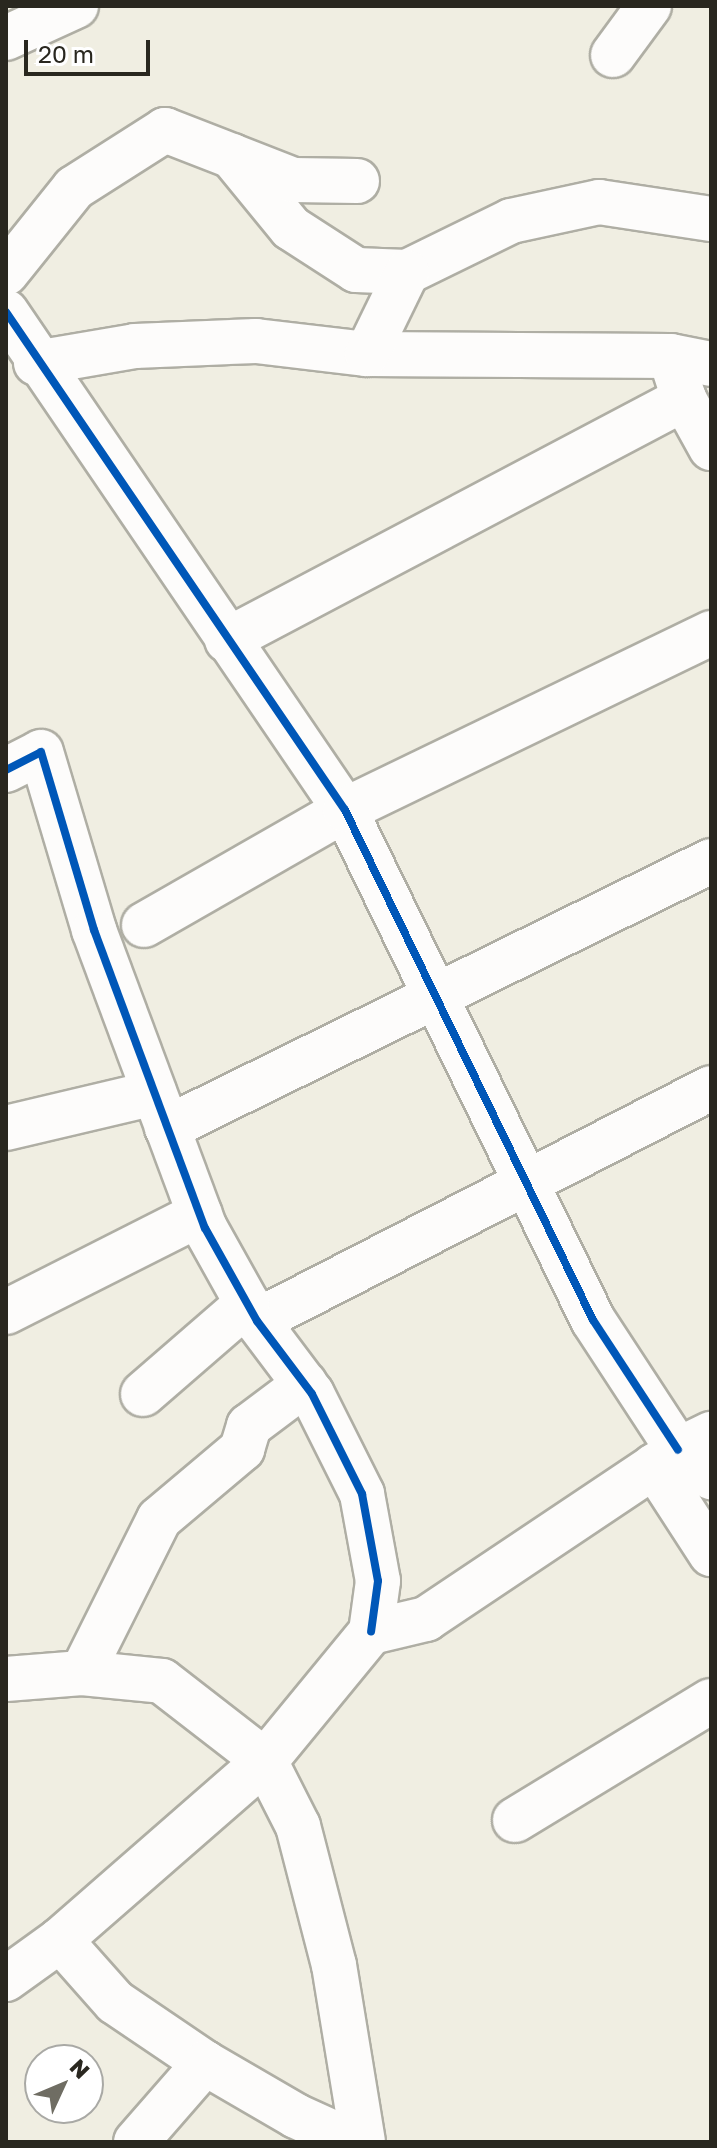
<!DOCTYPE html>
<html>
<head>
<meta charset="utf-8">
<style>
	body { margin:0 }
	#map { position:relative; width:717px; height:2148px; overflow:hidden; background:#f0eee2; font-family:"Golos Text",sans-serif }
	div>[style] { position:absolute }
	.roads { filter:drop-shadow(2px 0 #afaea4) drop-shadow(-2px 0 #afaea4) drop-shadow(0 2px #afaea4) drop-shadow(0 -2px #afaea4) }
	.minor>* { height:44px; margin:-22px; padding:0 22px; transform-origin:22px; border-radius:22px; background:#fdfcfb }
	.major>* { height:44px; margin:-22px; padding:0 22px; transform-origin:22px; border-radius:22px; background:#fdfcfb }
	.cycleway>* { height:8px; margin:-4px; padding:0 4px; transform-origin:4px; border-radius:4px; background:#0057b8 }
	span { translate:-50% -50%; white-space:nowrap; text-align:center; line-height:1.15; -webkit-text-stroke:8px #fff; paint-order:stroke }
	.frame { position:absolute; inset:0; border:8px solid #29271f; pointer-events:none }
	.north { position:absolute; left:24px; top:2044px; width:80px; height:80px; box-sizing:border-box; background:#fff; border:2px solid #a9a9a5; border-radius:50%; rotate:46deg; font-size:22px; font-weight:700; line-height:32px; text-align:center; color:#29271f }
	.north::after { content:''; display:block; margin:auto; width:28px; height:36px; background:#6f6d63; clip-path:polygon(50% 0,100% 100%,50% 72%,0 100%) }
	.scale { position:absolute; left:24px; top:40px; width:126px; height:36px; box-sizing:border-box; border:4px solid #29271f; border-top:0; padding-left:10px; font-size:24px; line-height:28px; white-space:nowrap; color:#29271f; -webkit-text-stroke:6px #fff; paint-order:stroke }
</style>
</head>
<body>
<div id="map">
	<div class="roads">
		<div class="minor">
			<div style="left:613px;top:55px;width:61px;rotate:-53.7deg"></div>
			<div style="left:232px;top:156px;width:93px;rotate:50.7deg"></div>
			<div style="left:291px;top:228px;width:77px;rotate:32.9deg"></div>
			<div style="left:356px;top:270px;width:51px;rotate:2.2deg"></div>
			<div style="left:407px;top:272px;width:116px;rotate:-26.1deg"></div>
			<div style="left:511px;top:221px;width:90px;rotate:-12.2deg"></div>
			<div style="left:599px;top:202px;width:113px;rotate:8.6deg"></div>
			<div style="left:6px;top:273px;width:109px;rotate:-51.3deg"></div>
			<div style="left:74px;top:188px;width:108px;rotate:-32.5deg"></div>
			<div style="left:165px;top:130px;width:137px;rotate:21.3deg"></div>
			<div style="left:293px;top:180px;width:64px;rotate:0.9deg"></div>
			<div style="left:6px;top:312px;width:602px;rotate:55.76deg"></div>
			<div style="left:345px;top:810px;width:567px;rotate:64.07deg"></div>
			<div style="left:593px;top:1320px;width:155px;rotate:56.8deg"></div>
			<div style="left:367px;top:354px;width:304px;rotate:0.4deg"></div>
			<div style="left:671px;top:356px;width:41px;rotate:11.3deg"></div>
			<div style="left:36px;top:363px;width:100px;rotate:-9.7deg"></div>
			<div style="left:135px;top:346px;width:121px;rotate:-2.4deg"></div>
			<div style="left:256px;top:341px;width:112px;rotate:6.7deg"></div>
			<div style="left:367px;top:354px;width:91px;rotate:-64deg"></div>
			<div style="left:675px;top:371px;width:29px;rotate:72deg"></div>
			<div style="left:684px;top:399px;width:56px;rotate:61.1deg"></div>
			<div style="left:227px;top:640px;width:517px;rotate:-27.81deg"></div>
			<div style="left:6px;top:770px;width:39px;rotate:-27deg"></div>
			<div style="left:41px;top:752px;width:186px;rotate:73.4deg"></div>
			<div style="left:94px;top:930px;width:318px;rotate:69.6deg"></div>
			<div style="left:205px;top:1228px;width:107px;rotate:60.8deg"></div>
			<div style="left:257px;top:1321px;width:91px;rotate:53deg"></div>
			<div style="left:312px;top:1394px;width:112px;rotate:63.4deg"></div>
			<div style="left:362px;top:1494px;width:88px;rotate:79.6deg"></div>
			<div style="left:378px;top:1581px;width:51px;rotate:97.8deg"></div>
			<div style="left:144px;top:925px;width:232px;rotate:-29.8deg"></div>
			<div style="left:345px;top:810px;width:407px;rotate:-25.8deg"></div>
			<div style="left:6px;top:1128px;width:152px;rotate:-13.3deg"></div>
			<div style="left:167px;top:1128px;width:606px;rotate:-26.14deg"></div>
			<div style="left:6px;top:1312px;width:217px;rotate:-26.8deg"></div>
			<div style="left:257px;top:1321px;width:510px;rotate:-27.17deg"></div>
			<div style="left:143px;top:1394px;width:138px;rotate:-40.9deg"></div>
			<div style="left:691px;top:1445px;width:38px;rotate:58deg"></div>
			<div style="left:654px;top:1466px;width:105px;rotate:57.1deg"></div>
			<div style="left:82px;top:1673px;width:172px;rotate:-63.4deg"></div>
			<div style="left:159px;top:1519px;width:109px;rotate:-40.1deg"></div>
			<div style="left:242px;top:1449px;width:24px;rotate:-73deg"></div>
			<div style="left:249px;top:1426px;width:70px;rotate:-36.9deg"></div>
			<div style="left:6px;top:1679px;width:76px;rotate:-4.5deg"></div>
			<div style="left:82px;top:1673px;width:80px;rotate:5.7deg"></div>
			<div style="left:162px;top:1681px;width:130px;rotate:37.8deg"></div>
			<div style="left:265px;top:1761px;width:73px;rotate:63.1deg"></div>
			<div style="left:298px;top:1826px;width:144px;rotate:75.5deg"></div>
			<div style="left:334px;top:1965px;width:179px;rotate:80.7deg"></div>
			<div style="left:515px;top:1820px;width:229px;rotate:-31.3deg"></div>
			<div style="left:60px;top:1940px;width:83px;rotate:48.4deg"></div>
			<div style="left:115px;top:2002px;width:109px;rotate:34.1deg"></div>
			<div style="left:205px;top:2063px;width:105px;rotate:30.2deg"></div>
			<div style="left:296px;top:2116px;width:63px;rotate:24.5deg"></div>
			<div style="left:6px;top:1979px;width:67px;rotate:-35.8deg"></div>
			<div style="left:60px;top:1940px;width:272px;rotate:-41.1deg"></div>
			<div style="left:265px;top:1761px;width:167px;rotate:-50.6deg"></div>
			<div style="left:371px;top:1632px;width:57px;rotate:-13.3deg"></div>
			<div style="left:426px;top:1619px;width:303px;rotate:-33.8deg"></div>
			<div style="left:678px;top:1450px;width:37px;rotate:-26deg"></div>
			<div style="left:136px;top:2142px;width:105px;rotate:-48.9deg"></div>
		</div>
		<div class="major">
			<div style="left:6px;top:38px;width:77px;rotate:-24.6deg"></div>
		</div>
	</div>
	<div class="cycleway">
		<div style="left:6px;top:312px;width:602px;rotate:55.76deg"></div>
		<div style="left:345px;top:810px;width:567px;rotate:64.07deg"></div>
		<div style="left:593px;top:1320px;width:155px;rotate:56.8deg"></div>
		<div style="left:6px;top:770px;width:39px;rotate:-27deg"></div>
		<div style="left:41px;top:752px;width:186px;rotate:73.4deg"></div>
		<div style="left:94px;top:930px;width:318px;rotate:69.6deg"></div>
		<div style="left:205px;top:1228px;width:107px;rotate:60.8deg"></div>
		<div style="left:257px;top:1321px;width:91px;rotate:53deg"></div>
		<div style="left:312px;top:1394px;width:112px;rotate:63.4deg"></div>
		<div style="left:362px;top:1494px;width:88px;rotate:79.6deg"></div>
		<div style="left:378px;top:1581px;width:51px;rotate:97.8deg"></div>
	</div>
	<div class="frame"></div>
	<div class="north">N</div>
	<div class="scale">20 m</div>
</div>
</body>
</html>
